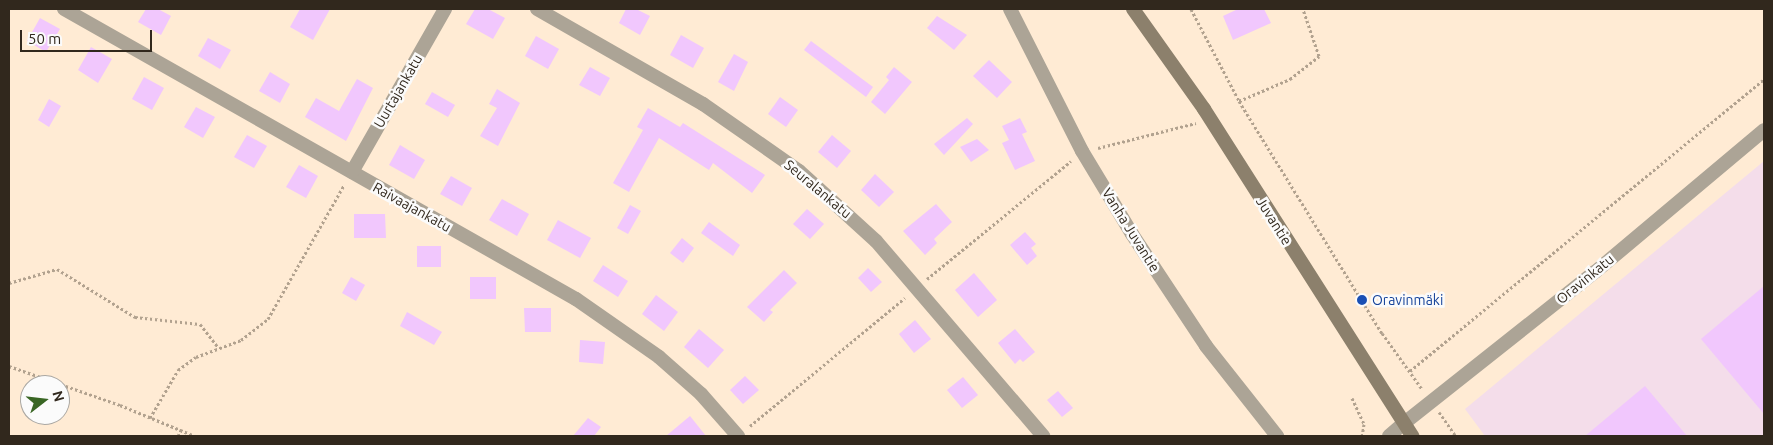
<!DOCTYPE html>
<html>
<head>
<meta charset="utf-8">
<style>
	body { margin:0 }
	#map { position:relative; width:1773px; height:445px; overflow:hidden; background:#ffebd4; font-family:Ubuntu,sans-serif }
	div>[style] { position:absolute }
	.industrial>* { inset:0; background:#f4ddea }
	.building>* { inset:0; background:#f1c7fd }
	.path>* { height:3px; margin-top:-1.5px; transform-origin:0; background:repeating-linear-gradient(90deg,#b2a28f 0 2.5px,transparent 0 5px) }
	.minor>* { height:14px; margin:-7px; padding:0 7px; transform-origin:7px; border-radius:7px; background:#aca496 }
	.tertiary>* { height:14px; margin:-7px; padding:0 7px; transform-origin:7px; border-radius:7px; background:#aca496 }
	.secondary>* { height:14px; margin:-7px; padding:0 7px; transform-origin:7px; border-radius:7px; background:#8c806c }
	.dots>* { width:14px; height:14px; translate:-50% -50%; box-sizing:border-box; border:2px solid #fbfbfb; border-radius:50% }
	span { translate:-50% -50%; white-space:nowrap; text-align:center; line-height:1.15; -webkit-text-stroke:5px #fbfbfb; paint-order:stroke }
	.street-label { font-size:14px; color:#31281d }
	.transit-label { font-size:14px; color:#164399 }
	.left { translate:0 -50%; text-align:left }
	.frame { position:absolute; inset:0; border:10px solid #31281d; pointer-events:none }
	.north { position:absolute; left:20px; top:375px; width:50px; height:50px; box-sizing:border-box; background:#fbfbfb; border:1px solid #aaa7a2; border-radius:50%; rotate:74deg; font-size:14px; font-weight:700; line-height:20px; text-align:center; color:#31281d }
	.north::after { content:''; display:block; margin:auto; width:18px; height:22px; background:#396624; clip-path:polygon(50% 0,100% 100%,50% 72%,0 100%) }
	.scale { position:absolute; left:20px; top:30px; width:132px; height:22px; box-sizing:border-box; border:2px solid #31281d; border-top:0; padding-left:6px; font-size:15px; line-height:18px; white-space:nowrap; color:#31281d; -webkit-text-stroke:4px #fbfbfb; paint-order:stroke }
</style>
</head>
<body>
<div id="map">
	<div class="industrial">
		<div style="clip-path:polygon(1764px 161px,1764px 436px,1485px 436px,1465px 409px)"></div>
	</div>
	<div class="building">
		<div style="clip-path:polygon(146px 9px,158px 9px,171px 16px,161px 35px,138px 22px)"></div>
		<div style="clip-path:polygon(300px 9px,330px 9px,313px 40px,290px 27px)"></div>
		<div style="clip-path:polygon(475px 9px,488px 9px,505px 18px,493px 39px,466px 24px)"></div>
		<div style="clip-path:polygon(626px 9px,636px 9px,650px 16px,640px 35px,619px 23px)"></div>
		<div style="clip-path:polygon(1238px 9px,1264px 9px,1271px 23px,1233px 40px,1223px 16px)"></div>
		<div style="clip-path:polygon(937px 16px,967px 35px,954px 50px,927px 28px)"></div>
		<div style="clip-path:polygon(40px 18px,60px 29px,46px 52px,27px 41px)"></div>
		<div style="clip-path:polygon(681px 35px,704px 48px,693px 68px,670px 55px)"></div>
		<div style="clip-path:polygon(536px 36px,559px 49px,548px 69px,525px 56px)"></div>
		<div style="clip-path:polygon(208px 38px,231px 50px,220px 69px,198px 56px)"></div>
		<div style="clip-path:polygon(811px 41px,873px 87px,866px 97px,804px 50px)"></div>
		<div style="clip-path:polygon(91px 47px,112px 59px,98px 83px,78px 70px)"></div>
		<div style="clip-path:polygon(734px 54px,748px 62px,734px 91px,718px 82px)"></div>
		<div style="clip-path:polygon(989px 60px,1012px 82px,997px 98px,973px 76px)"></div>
		<div style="clip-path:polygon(590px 67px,610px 78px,600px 96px,579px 85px)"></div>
		<div style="clip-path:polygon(894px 67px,912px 82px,885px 114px,871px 102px,889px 80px,886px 77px)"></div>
		<div style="clip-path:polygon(270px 72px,290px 84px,280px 103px,259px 91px)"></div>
		<div style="clip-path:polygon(144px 77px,164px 88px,152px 110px,132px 99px)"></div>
		<div style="clip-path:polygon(357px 79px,373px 88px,346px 141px,305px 117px,316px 98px,339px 111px)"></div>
		<div style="clip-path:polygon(497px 89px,520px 103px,498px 146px,480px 136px,497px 108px,489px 104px)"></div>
		<div style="clip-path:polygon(432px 92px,455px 105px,448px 117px,425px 104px)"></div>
		<div style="clip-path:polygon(780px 97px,798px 110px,786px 127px,768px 114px)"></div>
		<div style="clip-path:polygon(49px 99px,61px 106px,49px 127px,38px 120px)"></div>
		<div style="clip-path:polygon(196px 107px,215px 117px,203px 138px,184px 127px)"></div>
		<div style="clip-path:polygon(648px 108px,680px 127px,683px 123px,765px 175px,752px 193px,713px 163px,709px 170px,659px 138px,629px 192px,613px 183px,643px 130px,637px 127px)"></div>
		<div style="clip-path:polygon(967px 118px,973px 124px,944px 155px,934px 144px)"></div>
		<div style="clip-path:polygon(1020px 118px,1027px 132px,1022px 134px,1035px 161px,1015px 170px,1002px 143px,1009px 140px,1002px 126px)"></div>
		<div style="clip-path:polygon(247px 135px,267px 146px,254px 168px,234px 157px)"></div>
		<div style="clip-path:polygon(832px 135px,851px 151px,837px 168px,818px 152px)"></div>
		<div style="clip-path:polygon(977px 139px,989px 150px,971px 162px,960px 147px)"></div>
		<div style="clip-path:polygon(400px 145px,425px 160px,414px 179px,389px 165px)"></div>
		<div style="clip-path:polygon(299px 165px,318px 176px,306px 198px,286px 187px)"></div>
		<div style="clip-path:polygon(875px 174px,894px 192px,879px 207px,861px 190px)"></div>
		<div style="clip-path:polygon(451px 176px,472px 188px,462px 206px,440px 194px)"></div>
		<div style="clip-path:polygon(502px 199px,529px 214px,517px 236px,489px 220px)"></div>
		<div style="clip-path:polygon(936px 204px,952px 222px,934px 239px,937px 243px,925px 255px,903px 231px)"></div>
		<div style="clip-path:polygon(630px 205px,641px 211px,628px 234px,617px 228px)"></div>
		<div style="clip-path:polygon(807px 209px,824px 224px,810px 239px,793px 224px)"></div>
		<div style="clip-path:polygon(354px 214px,385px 214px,386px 238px,354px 238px)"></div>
		<div style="clip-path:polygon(558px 220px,591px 238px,580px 258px,547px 240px)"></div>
		<div style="clip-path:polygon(709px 222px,740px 245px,733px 256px,701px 233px)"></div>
		<div style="clip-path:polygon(1025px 232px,1036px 244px,1031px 248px,1037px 256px,1027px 265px,1010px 245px)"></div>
		<div style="clip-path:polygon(682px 238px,694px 248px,683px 263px,670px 253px)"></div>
		<div style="clip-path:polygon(417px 246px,441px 246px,441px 267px,417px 267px)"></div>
		<div style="clip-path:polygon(603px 265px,628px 281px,618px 297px,593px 281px)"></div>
		<div style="clip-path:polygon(868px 268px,882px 282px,871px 292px,858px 278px)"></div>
		<div style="clip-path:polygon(784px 270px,797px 283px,770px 310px,773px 312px,764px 322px,747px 307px)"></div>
		<div style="clip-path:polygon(974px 273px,997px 300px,978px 317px,955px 290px)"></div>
		<div style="clip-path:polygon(351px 277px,365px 285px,356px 301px,342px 293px)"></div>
		<div style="clip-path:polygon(470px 277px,496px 277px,496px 299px,470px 299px)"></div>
		<div style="clip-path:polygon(1764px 286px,1764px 414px,1701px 339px)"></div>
		<div style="clip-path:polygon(656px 295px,678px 312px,664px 331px,642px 314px)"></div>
		<div style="clip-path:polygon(524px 308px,551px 308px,551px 332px,525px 332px)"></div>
		<div style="clip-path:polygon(407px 312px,442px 332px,434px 345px,400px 326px)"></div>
		<div style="clip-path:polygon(915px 320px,931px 339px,914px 353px,899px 334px)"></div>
		<div style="clip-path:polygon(699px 329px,724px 350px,708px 368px,684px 347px)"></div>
		<div style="clip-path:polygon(1015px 329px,1035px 352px,1023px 362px,1020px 359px,1015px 364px,998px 343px)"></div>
		<div style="clip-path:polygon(580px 340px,605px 342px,603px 364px,579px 362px)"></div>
		<div style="clip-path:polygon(745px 376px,759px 390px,743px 404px,730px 390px)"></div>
		<div style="clip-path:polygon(963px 377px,978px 395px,962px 408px,947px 390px)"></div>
		<div style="clip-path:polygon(1645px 386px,1687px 436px,1585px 436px)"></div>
		<div style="clip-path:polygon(1058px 391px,1073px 408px,1062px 417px,1047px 400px)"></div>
		<div style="clip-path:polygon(690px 416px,706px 436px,666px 436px)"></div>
		<div style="clip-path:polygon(588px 418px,601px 427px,594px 436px,573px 436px)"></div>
	</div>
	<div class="path">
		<div style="left:1191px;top:9px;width:104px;rotate:62.4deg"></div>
		<div style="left:1239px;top:101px;width:273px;rotate:58.4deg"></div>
		<div style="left:1382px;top:333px;width:69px;rotate:54.5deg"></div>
		<div style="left:1239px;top:101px;width:56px;rotate:-23.3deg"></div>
		<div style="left:1290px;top:79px;width:37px;rotate:-38deg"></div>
		<div style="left:1319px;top:56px;width:50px;rotate:-108.8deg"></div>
		<div style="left:1098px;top:148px;width:101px;rotate:-14.3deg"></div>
		<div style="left:927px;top:279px;width:186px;rotate:-39.3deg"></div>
		<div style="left:9px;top:283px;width:50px;rotate:-16.3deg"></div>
		<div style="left:57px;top:269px;width:92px;rotate:31.6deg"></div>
		<div style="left:135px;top:317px;width:65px;rotate:6.1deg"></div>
		<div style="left:200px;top:324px;width:29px;rotate:52deg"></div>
		<div style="left:9px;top:366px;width:118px;rotate:19.4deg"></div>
		<div style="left:120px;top:405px;width:81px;rotate:22.5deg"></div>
		<div style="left:1410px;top:371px;width:459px;rotate:-39.5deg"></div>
		<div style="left:1352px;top:398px;width:29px;rotate:65deg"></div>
		<div style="left:1364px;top:424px;width:12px;rotate:99deg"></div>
		<div style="left:1439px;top:412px;width:29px;rotate:55deg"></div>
		<div style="left:150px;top:418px;width:56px;rotate:-59.7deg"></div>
		<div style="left:178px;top:370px;width:22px;rotate:-36deg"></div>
		<div style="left:196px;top:357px;width:48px;rotate:-20.7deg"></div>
		<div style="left:241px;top:340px;width:34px;rotate:-38deg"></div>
		<div style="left:268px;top:319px;width:154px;rotate:-60.4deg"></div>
		<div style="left:750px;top:426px;width:201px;rotate:-39.6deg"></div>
		<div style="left:178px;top:436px;width:7px;rotate:-63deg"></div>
	</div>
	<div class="minor">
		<div style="left:64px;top:9px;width:588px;rotate:29.53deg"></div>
		<div style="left:576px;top:299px;width:101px;rotate:34.9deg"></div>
		<div style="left:659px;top:357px;width:56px;rotate:41.4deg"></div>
		<div style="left:701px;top:394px;width:56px;rotate:48.6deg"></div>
		<div style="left:537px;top:9px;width:191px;rotate:29.8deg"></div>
		<div style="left:703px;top:104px;width:117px;rotate:34.9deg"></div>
		<div style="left:799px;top:171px;width:104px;rotate:42.3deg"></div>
		<div style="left:876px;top:241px;width:257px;rotate:49.4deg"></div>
		<div style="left:1010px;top:9px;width:159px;rotate:63.1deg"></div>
		<div style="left:1082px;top:151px;width:97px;rotate:58.9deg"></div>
		<div style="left:1132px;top:234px;width:134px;rotate:56.5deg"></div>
		<div style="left:1206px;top:346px;width:115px;rotate:51.7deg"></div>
		<div style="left:352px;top:172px;width:188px;rotate:-60.3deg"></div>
		<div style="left:1389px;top:436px;width:18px;rotate:-41deg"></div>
	</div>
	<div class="tertiary">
		<div style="left:1403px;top:424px;width:245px;rotate:-38.4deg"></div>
		<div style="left:1595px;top:272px;width:221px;rotate:-40deg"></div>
	</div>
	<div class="secondary">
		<div style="left:1133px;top:9px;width:123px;rotate:54.6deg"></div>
		<div style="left:1204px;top:109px;width:388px;rotate:57.5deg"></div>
	</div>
	<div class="dots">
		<div style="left:1362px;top:300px;background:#1a4fb4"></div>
	</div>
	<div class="street-label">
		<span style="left:398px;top:91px;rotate:-60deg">Uurtajankatu</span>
		<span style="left:818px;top:189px;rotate:40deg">Seuralankatu</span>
		<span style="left:412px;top:207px;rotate:29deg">Raivaajankatu</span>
		<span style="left:1274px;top:221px;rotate:58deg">Juvantie</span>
		<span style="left:1131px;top:230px;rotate:58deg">Vanha Juvantie</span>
		<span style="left:1585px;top:279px;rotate:-39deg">Oravinkatu</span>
	</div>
	<div class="transit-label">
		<span class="left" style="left:1372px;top:300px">Oravinmäki</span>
	</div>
	<div class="frame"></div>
	<div class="north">N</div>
	<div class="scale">50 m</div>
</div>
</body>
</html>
